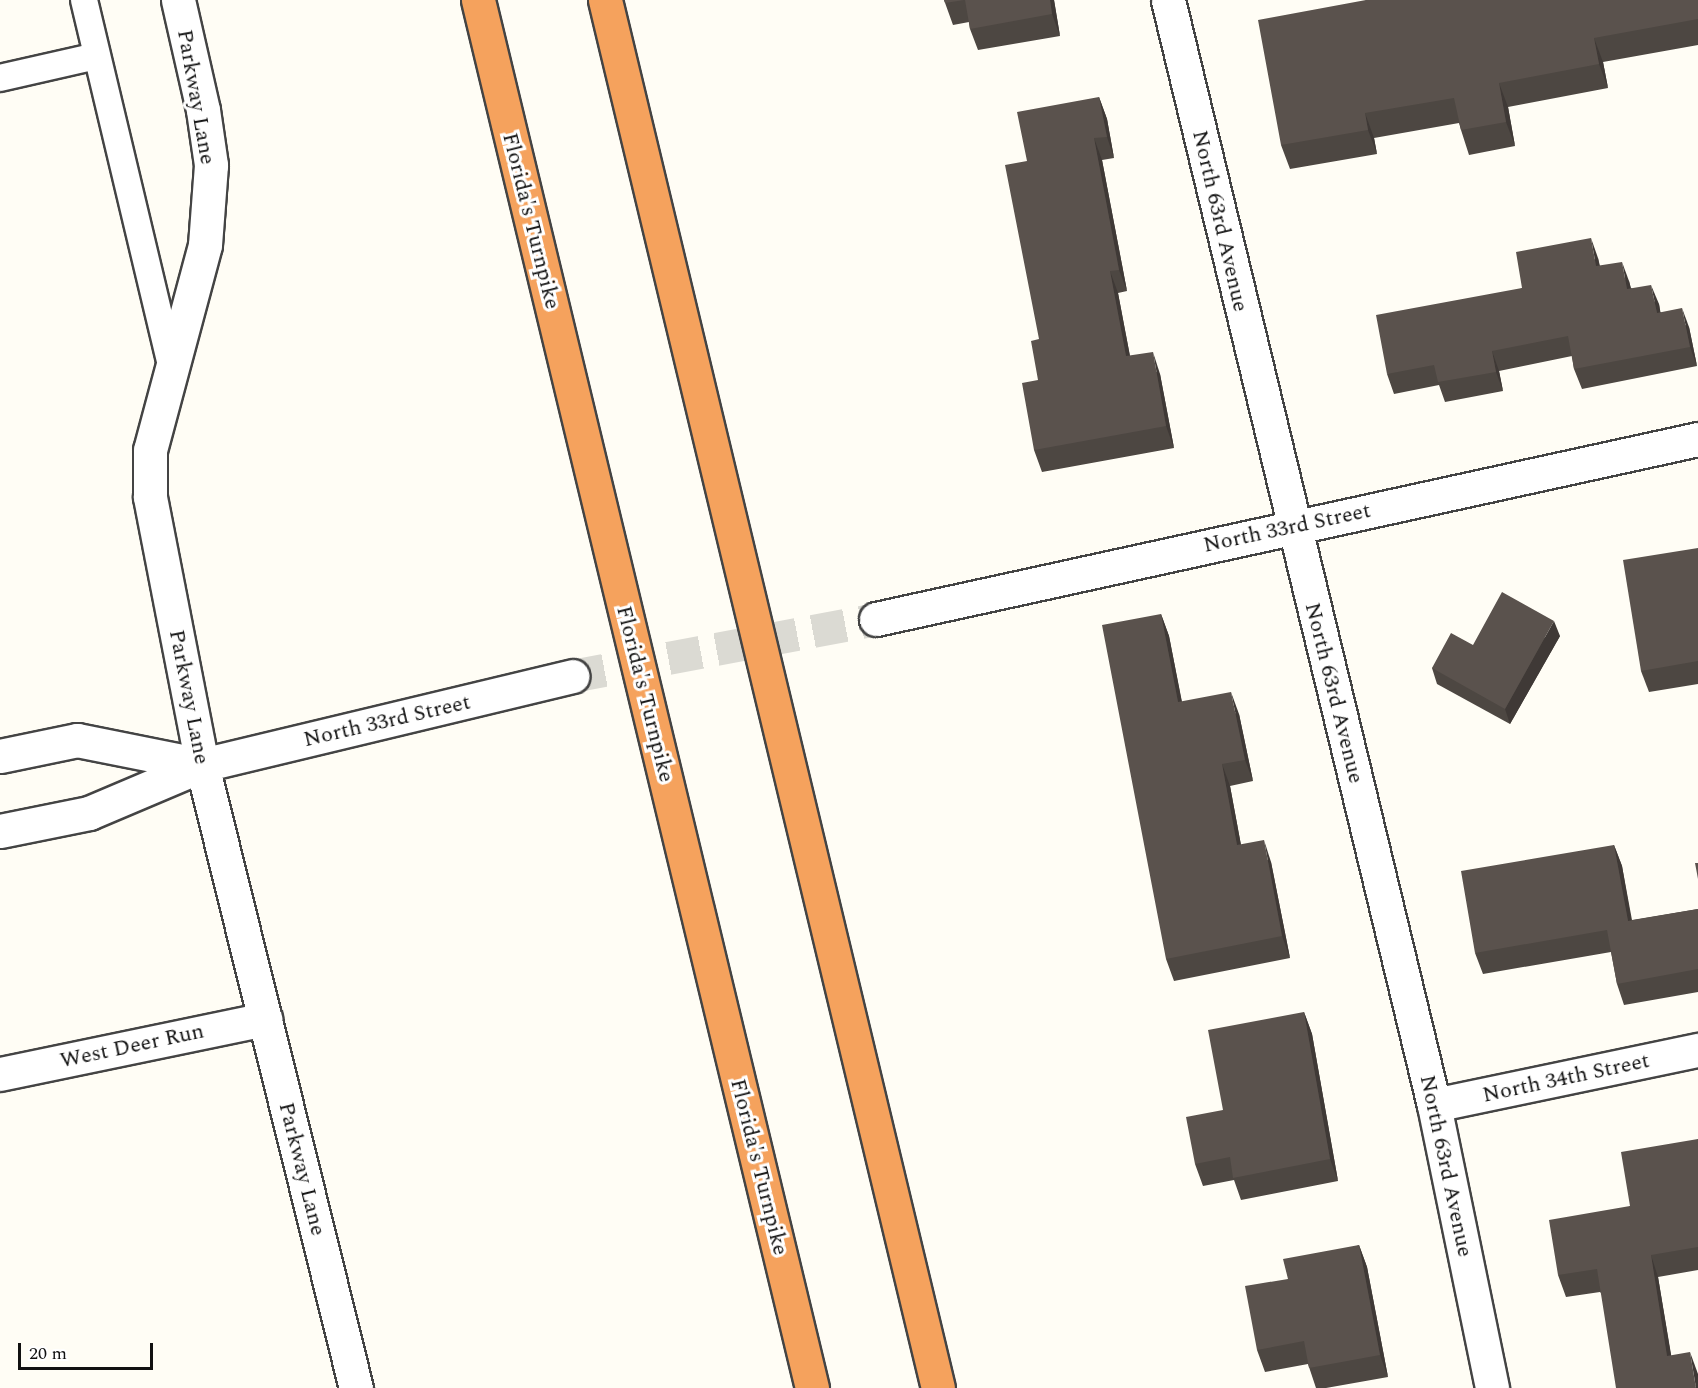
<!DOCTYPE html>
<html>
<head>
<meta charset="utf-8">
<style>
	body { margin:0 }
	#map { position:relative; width:1698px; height:1388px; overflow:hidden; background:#fffdf5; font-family:Spectral,serif }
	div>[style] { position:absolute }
	.minor-tunnel>* { height:33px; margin-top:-16.5px; transform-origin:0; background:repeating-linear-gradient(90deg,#dbdad3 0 33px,transparent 0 49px) }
	.roads { filter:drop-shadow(2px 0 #444) drop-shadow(-2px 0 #444) drop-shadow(0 2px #444) drop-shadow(0 -2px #444) }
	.service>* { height:26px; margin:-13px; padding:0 13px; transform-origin:13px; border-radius:13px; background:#fff }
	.minor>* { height:33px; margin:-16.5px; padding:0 16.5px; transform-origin:16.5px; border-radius:16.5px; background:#fff }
	.motorway>* { height:33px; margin:-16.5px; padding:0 16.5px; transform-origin:16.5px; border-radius:16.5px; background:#f5a25d }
	.wall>* { inset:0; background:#4d4742 }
	.shaded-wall>* { inset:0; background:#3f3936 }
	.building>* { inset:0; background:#5a524d }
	span { translate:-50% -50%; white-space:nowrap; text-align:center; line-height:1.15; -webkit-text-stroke:6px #fff; paint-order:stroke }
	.street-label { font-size:22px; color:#111 }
	.scale { position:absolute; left:18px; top:1343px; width:135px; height:27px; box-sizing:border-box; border:3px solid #111; border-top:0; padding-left:8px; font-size:18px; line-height:21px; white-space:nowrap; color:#111; -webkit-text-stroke:4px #fff; paint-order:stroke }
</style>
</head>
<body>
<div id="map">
	<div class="minor-tunnel">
		<div style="left:572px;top:676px;width:309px;rotate:-10.6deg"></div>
	</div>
	<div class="roads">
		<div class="service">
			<div style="left:84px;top:0;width:378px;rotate:76.6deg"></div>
			<div style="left:0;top:78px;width:99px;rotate:-12.8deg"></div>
		</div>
		<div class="minor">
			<div style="left:178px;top:0;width:113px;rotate:77.2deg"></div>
			<div style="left:203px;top:110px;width:56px;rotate:81.7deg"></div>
			<div style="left:211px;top:165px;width:80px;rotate:94.3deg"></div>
			<div style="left:205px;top:245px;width:212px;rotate:105deg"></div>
			<div style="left:150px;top:450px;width:47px;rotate:90deg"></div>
			<div style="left:150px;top:497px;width:273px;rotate:79deg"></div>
			<div style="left:202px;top:765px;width:642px;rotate:76.12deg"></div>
			<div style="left:1168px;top:0;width:1137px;rotate:76.47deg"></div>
			<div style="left:1434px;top:1105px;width:289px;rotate:78.4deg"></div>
			<div style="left:876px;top:619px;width:841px;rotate:-12.35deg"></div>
			<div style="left:0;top:756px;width:79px;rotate:-11.7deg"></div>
			<div style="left:77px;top:740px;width:127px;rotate:11.3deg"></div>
			<div style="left:0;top:831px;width:91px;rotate:-11.4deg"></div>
			<div style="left:89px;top:813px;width:123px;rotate:-23deg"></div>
			<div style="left:202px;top:765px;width:381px;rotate:-13.5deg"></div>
			<div style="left:0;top:1074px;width:271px;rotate:-11.7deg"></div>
			<div style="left:1434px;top:1105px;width:270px;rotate:-11.8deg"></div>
		</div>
		<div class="motorway">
			<div style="left:478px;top:0;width:1428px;rotate:76.47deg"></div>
			<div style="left:605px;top:0;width:1427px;rotate:76.51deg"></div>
		</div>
	</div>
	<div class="wall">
		<div style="clip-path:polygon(944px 0,1054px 0,1060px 36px,978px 50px,970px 29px,969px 22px,953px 25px)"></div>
		<div style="clip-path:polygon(1366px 0,1698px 0,1698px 45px,1603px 62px,1608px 88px,1508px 107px,1515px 146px,1469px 155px,1461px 130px,1459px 123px,1374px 138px,1377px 154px,1290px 169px,1281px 145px)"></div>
		<div style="clip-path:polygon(1099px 97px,1107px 119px,1114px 158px,1102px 160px,1127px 291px,1118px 293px,1130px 356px,1160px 374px,1174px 448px,1042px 472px,1034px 450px,1038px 380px,1039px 339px)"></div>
		<div style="clip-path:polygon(1598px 258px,1600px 266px,1629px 281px,1631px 288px,1659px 304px,1660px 312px,1689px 327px,1697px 366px,1582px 389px,1574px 369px,1572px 356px,1499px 371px,1503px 391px,1445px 402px,1439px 385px,1394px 394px,1387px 374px,1522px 288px)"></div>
		<div style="clip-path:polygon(1698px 548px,1698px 684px,1649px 692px,1641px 671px)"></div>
		<div style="clip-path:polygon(1161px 614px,1169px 636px,1182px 702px,1239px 714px,1253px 781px,1230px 786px,1241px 845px,1271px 862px,1290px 958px,1174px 981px,1166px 959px)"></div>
		<div style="clip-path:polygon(1560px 636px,1510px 724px,1437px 684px,1432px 668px,1473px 645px)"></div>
		<div style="clip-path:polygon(1614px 845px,1622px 866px,1632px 920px,1698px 909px,1698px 992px,1624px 1005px,1617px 984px,1611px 952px,1483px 974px,1475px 953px)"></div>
		<div style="clip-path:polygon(1304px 1012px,1312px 1034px,1338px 1181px,1241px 1200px,1234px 1180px,1203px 1186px,1195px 1164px,1223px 1110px)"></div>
		<div style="clip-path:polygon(1698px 1139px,1698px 1270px,1658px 1277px,1671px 1356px,1698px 1388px,1600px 1292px,1566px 1297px,1558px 1275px,1630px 1206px)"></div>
		<div style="clip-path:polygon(1359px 1245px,1367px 1267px,1388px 1377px,1326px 1388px,1316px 1388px,1308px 1364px,1265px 1372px,1257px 1350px,1288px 1279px)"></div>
	</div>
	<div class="shaded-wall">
		<div style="clip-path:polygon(1050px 0,1054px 0,1060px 36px,1052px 14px)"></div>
		<div style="clip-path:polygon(1594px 38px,1603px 62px,1608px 88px,1599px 64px)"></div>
		<div style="clip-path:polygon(1499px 83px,1508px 107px,1515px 146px,1506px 122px)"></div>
		<div style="clip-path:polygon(1099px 97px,1107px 119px,1114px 158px,1107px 137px)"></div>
		<div style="clip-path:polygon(1365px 113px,1374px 138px,1377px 154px,1368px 130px)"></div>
		<div style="clip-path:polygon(1094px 138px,1102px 160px,1127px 291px,1119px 270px)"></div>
		<div style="clip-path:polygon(1591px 238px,1598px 258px,1603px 286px,1596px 266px)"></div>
		<div style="clip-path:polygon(1622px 262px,1629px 281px,1635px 308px,1627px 289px)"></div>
		<div style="clip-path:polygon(1110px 271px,1118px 293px,1134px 378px,1126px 356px)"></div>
		<div style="clip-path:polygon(1651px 285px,1659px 304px,1664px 332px,1657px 313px)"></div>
		<div style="clip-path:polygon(1682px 308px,1689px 327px,1697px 366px,1690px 347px)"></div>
		<div style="clip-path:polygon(1492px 351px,1499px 371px,1503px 391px,1496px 372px)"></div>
		<div style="clip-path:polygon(1153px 352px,1160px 374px,1174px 448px,1166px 426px)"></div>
		<div style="clip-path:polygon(1161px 614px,1169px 636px,1186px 724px,1178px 702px)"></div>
		<div style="clip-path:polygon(1554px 621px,1560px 636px,1510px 724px,1505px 709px)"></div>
		<div style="clip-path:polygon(1231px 692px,1239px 714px,1253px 781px,1245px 760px)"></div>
		<div style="clip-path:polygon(1222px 764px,1230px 786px,1245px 867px,1237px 845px)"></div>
		<div style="clip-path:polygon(1264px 840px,1271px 862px,1290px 958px,1282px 936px)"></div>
		<div style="clip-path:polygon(1614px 845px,1622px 866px,1635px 942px,1628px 921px)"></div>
		<div style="clip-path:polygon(1304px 1012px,1312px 1034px,1338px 1181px,1330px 1159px)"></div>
		<div style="clip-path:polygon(1359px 1245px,1367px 1267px,1388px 1377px,1380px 1355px)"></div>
		<div style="clip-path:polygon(1651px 1255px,1658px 1277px,1675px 1378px,1667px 1356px)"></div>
		<div style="clip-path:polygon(1690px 1352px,1698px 1374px,1698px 1388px,1696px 1388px)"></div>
	</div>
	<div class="building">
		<div style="clip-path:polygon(944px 0,964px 0,945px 3px)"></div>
		<div style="clip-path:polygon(965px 0,1050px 0,1052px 14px,970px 29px)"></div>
		<div style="clip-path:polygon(1366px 0,1698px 0,1698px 19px,1594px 38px,1599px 64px,1499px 83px,1506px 122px,1461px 130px,1454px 98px,1365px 113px,1368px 130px,1281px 145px,1258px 20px)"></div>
		<div style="clip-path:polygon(1099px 97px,1107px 137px,1094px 138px,1119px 270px,1110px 271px,1126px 356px,1153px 352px,1166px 426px,1034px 450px,1022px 383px,1038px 380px,1031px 341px,1039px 339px,1005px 165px,1027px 161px,1017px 112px)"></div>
		<div style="clip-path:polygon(1591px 238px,1596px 266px,1622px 262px,1627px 289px,1651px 285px,1657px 313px,1682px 308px,1690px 347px,1574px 369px,1568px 336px,1492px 351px,1496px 372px,1438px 382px,1434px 365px,1387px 374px,1376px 315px,1522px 288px,1516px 252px)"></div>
		<div style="clip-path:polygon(1698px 548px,1698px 661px,1641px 671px,1623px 560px)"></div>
		<div style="clip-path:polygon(1502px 592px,1554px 621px,1505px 709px,1432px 668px,1451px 633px,1473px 645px)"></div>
		<div style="clip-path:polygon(1161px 614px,1178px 702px,1231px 692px,1245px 760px,1222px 764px,1237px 845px,1264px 840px,1282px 936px,1166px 959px,1102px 625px)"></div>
		<div style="clip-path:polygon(1614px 845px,1628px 921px,1698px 909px,1698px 969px,1617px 984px,1607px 930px,1475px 953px,1461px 871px)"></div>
		<div style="clip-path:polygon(1695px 863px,1698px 863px,1698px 879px)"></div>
		<div style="clip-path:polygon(1304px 1012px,1330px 1159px,1233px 1178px,1230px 1157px,1195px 1164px,1186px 1117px,1223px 1110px,1208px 1030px)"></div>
		<div style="clip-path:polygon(1698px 1139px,1698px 1247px,1651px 1255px,1667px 1356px,1690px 1352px,1696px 1388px,1616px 1388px,1597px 1269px,1558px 1275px,1549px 1220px,1630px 1206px,1621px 1152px)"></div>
		<div style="clip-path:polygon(1359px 1245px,1380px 1355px,1309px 1368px,1304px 1341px,1257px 1350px,1245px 1286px,1288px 1279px,1283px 1259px)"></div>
	</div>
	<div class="street-label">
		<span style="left:196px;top:97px;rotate:80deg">Parkway Lane</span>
		<span style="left:531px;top:221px;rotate:76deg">Florida's Turnpike</span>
		<span style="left:1220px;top:221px;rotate:77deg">North 63rd Avenue</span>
		<span style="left:1287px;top:528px;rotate:-12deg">North 33rd Street</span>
		<span style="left:1334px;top:693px;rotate:76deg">North 63rd Avenue</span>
		<span style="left:645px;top:694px;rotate:76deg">Florida's Turnpike</span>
		<span style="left:189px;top:697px;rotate:79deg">Parkway Lane</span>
		<span style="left:387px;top:721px;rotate:-13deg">North 33rd Street</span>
		<span style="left:132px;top:1046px;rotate:-12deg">West Deer Run</span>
		<span style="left:1566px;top:1078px;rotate:-12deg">North 34th Street</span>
		<span style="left:1446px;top:1166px;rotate:78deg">North 63rd Avenue</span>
		<span style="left:759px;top:1167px;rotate:76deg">Florida's Turnpike</span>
		<span style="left:302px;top:1169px;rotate:76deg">Parkway Lane</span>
	</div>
	<div class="scale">20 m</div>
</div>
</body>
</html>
